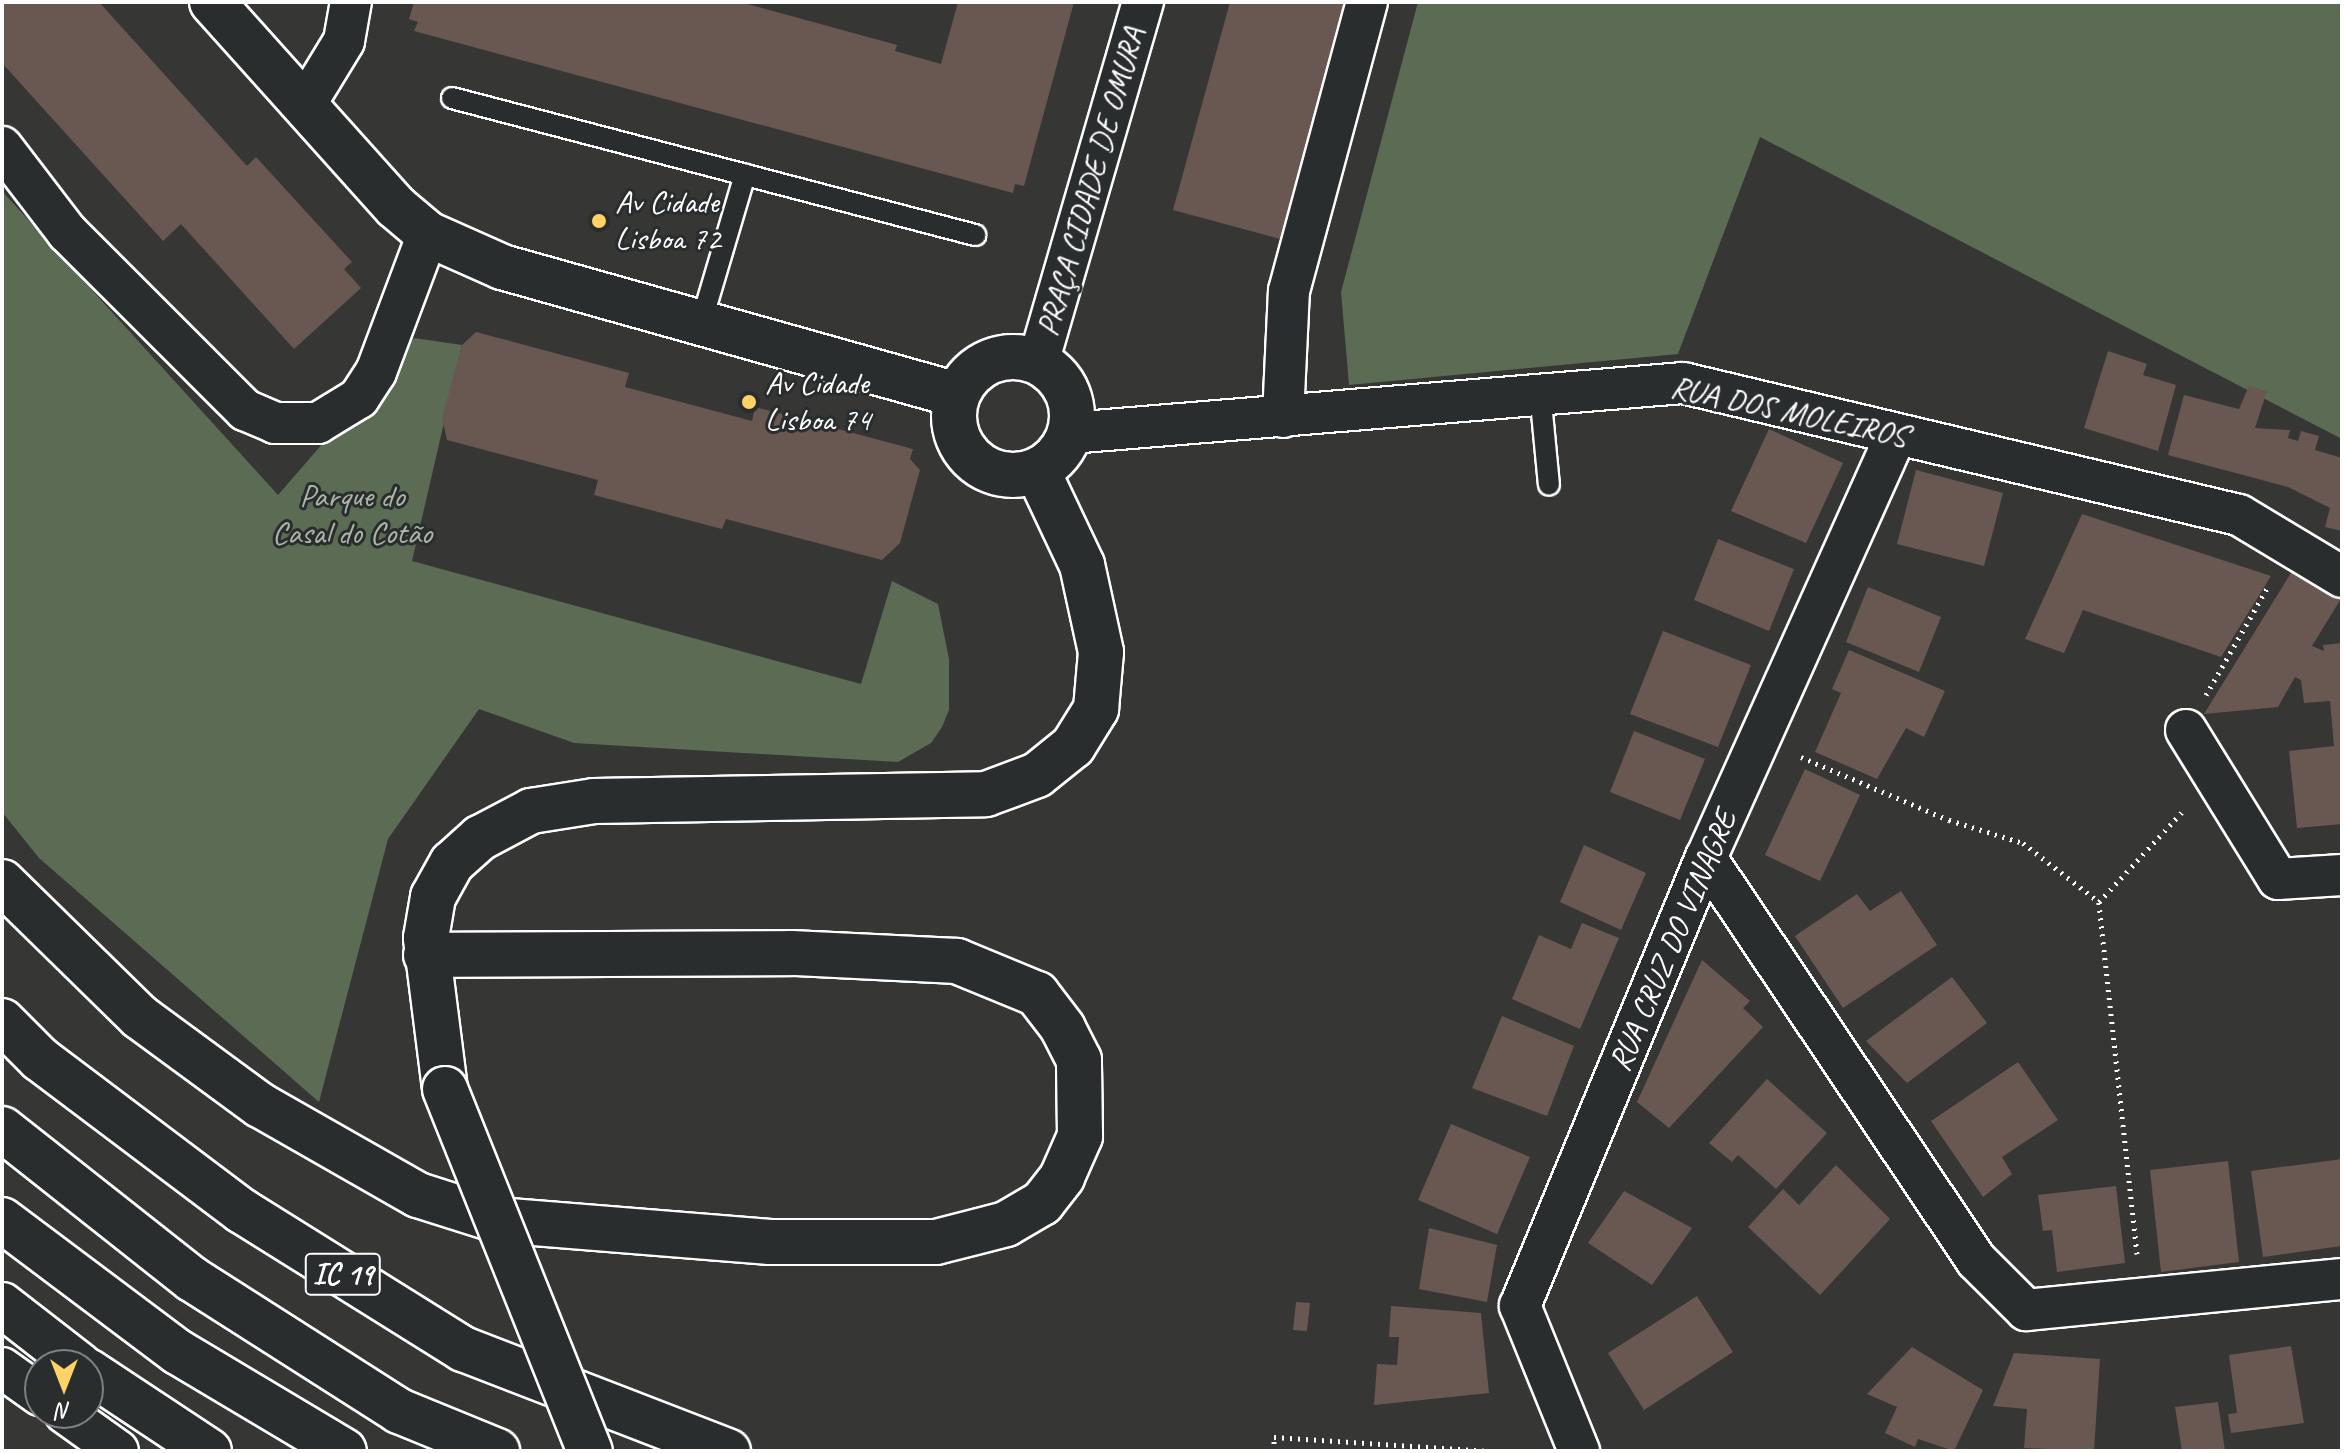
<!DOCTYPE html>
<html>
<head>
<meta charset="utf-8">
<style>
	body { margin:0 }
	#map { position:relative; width:2344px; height:1453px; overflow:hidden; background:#363635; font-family:Caveat,sans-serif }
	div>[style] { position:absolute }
	.green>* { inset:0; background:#5b6b54 }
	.building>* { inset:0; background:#685851 }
	.path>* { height:5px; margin-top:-2.5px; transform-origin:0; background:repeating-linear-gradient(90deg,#fff 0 2px,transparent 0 8px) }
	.roads { filter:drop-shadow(2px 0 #fff) drop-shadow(-2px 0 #fff) drop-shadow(0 2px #fff) drop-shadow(0 -2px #fff) }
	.service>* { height:20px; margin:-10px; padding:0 10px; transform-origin:10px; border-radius:10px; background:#2a2d2e }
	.minor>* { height:40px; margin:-20px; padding:0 20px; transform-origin:20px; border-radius:20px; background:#2a2d2e }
	.tertiary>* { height:44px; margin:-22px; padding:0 22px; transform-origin:22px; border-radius:22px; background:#2a2d2e }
	.tertiary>.ring { margin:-22px; padding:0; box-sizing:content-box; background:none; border:44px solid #2a2d2e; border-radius:50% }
	.trunk>* { height:44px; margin:-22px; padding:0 22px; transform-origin:22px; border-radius:22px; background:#2a2d2e }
	.bridges { filter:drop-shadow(2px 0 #fff) drop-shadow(-2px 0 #fff) drop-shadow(0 2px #fff) drop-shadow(0 -2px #fff) }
	.tertiary-bridge>* { height:44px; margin:-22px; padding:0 22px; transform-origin:22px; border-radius:22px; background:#2a2d2e }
	.dots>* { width:22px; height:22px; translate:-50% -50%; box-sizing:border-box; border:4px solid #2a2d2e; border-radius:50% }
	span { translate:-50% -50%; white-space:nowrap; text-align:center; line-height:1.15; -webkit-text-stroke:6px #2a2d2e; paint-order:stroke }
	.shield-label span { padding:2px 6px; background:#2a2d2e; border:2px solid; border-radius:6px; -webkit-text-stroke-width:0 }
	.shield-label { font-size:30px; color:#fff; font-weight:700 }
	.street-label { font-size:32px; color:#fff }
	.poi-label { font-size:32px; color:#fff }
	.left { translate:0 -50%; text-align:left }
	.park-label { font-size:32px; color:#adb5aa }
	.frame { position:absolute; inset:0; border:4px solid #fff; pointer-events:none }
	.north { position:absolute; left:24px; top:1349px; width:80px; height:80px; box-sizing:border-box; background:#2a2d2e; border:2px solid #7f8182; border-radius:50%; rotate:180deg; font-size:22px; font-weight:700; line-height:32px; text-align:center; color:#fff }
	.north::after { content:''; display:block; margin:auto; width:28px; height:36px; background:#ffd166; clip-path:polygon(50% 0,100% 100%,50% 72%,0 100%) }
</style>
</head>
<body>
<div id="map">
	<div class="green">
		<div style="clip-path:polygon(1418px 2px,2342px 2px,2342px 439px,1760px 137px,1678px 354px,1349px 385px,1341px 292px)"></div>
		<div style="clip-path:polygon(2px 191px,278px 495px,414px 338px,462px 345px,412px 561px,861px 684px,892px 581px,938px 604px,949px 659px,949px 710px,942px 727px,931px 743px,898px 762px,574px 743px,479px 709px,388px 839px,319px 1102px,39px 858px,2px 812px)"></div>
	</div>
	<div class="building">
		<div style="clip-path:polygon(2px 2px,99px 2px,247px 166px,256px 157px,352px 262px,344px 269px,361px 288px,294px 349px,181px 224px,163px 241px,2px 63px)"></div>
		<div style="clip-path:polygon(414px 2px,740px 2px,897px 45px,895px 51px,941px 64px,958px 2px,1074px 2px,1024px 186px,1015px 184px,1013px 193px,414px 31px,418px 22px,409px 19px)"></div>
		<div style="clip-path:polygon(1230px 2px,1344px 2px,1280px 239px,1173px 210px)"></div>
		<div style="clip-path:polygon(476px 332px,629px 373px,625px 387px,752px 421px,755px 407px,913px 449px,910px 459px,920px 470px,900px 543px,882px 560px,726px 519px,722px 529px,594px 495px,598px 480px,447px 440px,442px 418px,462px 345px)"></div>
		<div style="clip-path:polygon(2108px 351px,2147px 364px,2143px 375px,2176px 385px,2158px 451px,2084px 428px)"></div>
		<div style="clip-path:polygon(2249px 386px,2267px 391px,2255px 428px,2290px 430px,2288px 438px,2298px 441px,2301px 431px,2319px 436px,2315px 450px,2342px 458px,2342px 531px,2325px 527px,2330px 508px,2288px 487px,2168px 455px,2184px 395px,2239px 409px)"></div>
		<div style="clip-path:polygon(1769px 429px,1843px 463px,1806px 543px,1731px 511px)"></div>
		<div style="clip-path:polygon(1916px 470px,2003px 493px,1984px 566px,1897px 544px)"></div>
		<div style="clip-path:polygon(2082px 514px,2271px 576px,2221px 657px,2083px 610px,2064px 653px,2025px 639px)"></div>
		<div style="clip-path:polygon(1718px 539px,1794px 569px,1769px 631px,1694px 600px)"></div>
		<div style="clip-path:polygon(2294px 568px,2342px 597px,2312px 646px,2324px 651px,2323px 645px,2342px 643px,2342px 824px,2297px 828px,2289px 751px,2334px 746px,2330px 701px,2304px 703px,2301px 680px,2295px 677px,2278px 707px,2204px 714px)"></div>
		<div style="clip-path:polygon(1868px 587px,1941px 617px,1919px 672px,1846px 642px)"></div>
		<div style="clip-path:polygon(1663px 631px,1751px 665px,1718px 747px,1630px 714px)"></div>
		<div style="clip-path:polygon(1849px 650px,1945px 691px,1924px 737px,1906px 728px,1877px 779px,1815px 752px,1841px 693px,1832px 689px)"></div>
		<div style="clip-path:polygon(1634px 731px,1705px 759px,1680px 820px,1610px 792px)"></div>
		<div style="clip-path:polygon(1805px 769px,1860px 795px,1820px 881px,1765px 855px)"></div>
		<div style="clip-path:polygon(1584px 845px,1646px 873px,1621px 930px,1560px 902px)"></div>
		<div style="clip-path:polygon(1901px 891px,1937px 945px,1843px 1008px,1795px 936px,1857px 894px,1870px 911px)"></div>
		<div style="clip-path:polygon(1582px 923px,1619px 938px,1580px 1029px,1512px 999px,1539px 935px,1571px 949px)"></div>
		<div style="clip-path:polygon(1702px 960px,1750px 1001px,1743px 1008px,1763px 1027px,1669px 1128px,1637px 1102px)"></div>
		<div style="clip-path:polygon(1952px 977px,1987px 1023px,1907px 1083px,1866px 1041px)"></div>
		<div style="clip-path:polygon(1502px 1016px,1574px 1046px,1547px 1116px,1472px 1088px)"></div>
		<div style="clip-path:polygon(2018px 1062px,2058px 1120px,2002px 1157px,2012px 1174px,1983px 1197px,1931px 1121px)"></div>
		<div style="clip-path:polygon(1767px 1079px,1827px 1133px,1776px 1189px,1738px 1155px,1732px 1162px,1709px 1143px)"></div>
		<div style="clip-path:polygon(1451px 1124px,1530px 1157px,1497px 1234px,1418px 1200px)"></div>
		<div style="clip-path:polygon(2342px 1159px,2342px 1246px,2263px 1257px,2251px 1171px)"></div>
		<div style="clip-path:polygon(2228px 1161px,2239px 1262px,2161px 1272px,2150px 1170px)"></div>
		<div style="clip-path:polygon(1836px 1165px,1890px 1219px,1820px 1295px,1748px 1227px,1783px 1189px,1799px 1205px)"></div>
		<div style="clip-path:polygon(2116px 1186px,2125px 1263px,2057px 1272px,2052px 1230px,2043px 1231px,2038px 1195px)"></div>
		<div style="clip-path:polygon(1624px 1191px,1692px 1228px,1652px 1285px,1588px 1243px)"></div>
		<div style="clip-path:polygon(1429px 1228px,1497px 1245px,1487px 1302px,1419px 1289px)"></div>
		<div style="clip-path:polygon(1697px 1296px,1733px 1352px,1644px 1410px,1608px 1353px)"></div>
		<div style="clip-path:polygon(1296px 1302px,1310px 1303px,1307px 1331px,1293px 1330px)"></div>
		<div style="clip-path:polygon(1391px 1306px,1481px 1313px,1489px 1393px,1374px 1405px,1377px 1364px,1397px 1365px,1399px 1337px,1389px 1337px)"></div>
		<div style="clip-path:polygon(2291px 1346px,2304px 1423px,2231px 1433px,2228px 1414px,2237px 1413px,2229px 1355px)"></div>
		<div style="clip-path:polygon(1912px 1347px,1983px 1390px,1954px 1451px,1918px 1439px,1915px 1447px,1885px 1433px,1897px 1407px,1867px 1394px)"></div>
		<div style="clip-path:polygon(2014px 1353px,2100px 1359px,2094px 1451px,2024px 1448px,2027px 1409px,1993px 1406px)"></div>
		<div style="clip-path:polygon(2218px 1402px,2225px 1451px,2182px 1451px,2175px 1407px)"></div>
	</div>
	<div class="path">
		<div style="left:2206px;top:695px;width:127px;rotate:-60.2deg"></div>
		<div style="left:1801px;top:757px;width:161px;rotate:23.1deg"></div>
		<div style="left:1949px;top:820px;width:77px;rotate:17.3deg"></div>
		<div style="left:2023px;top:843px;width:96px;rotate:37.8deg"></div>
		<div style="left:2137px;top:1254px;width:354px;rotate:-96.2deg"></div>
		<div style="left:2099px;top:902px;width:124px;rotate:-47.3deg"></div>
		<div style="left:1274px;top:1451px;width:14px;rotate:-90deg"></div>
		<div style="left:1274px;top:1437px;width:219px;rotate:3.7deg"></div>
	</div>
	<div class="roads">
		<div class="service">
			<div style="left:452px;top:98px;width:541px;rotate:14.68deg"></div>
			<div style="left:701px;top:323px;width:155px;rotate:-73.5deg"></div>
			<div style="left:1540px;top:392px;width:93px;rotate:84.5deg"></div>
		</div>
		<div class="minor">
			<div style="left:305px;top:105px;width:75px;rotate:-58.6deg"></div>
			<div style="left:344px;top:41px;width:40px;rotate:-80deg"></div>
			<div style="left:2px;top:147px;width:107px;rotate:52.6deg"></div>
			<div style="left:67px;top:232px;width:252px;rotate:45deg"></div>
			<div style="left:245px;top:410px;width:33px;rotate:23deg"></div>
			<div style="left:275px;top:423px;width:43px"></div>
			<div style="left:318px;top:423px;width:48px;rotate:-31.4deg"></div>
			<div style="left:359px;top:398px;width:31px;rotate:-57deg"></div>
			<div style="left:376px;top:372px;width:147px;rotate:-69.4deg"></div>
			<div style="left:1038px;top:363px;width:376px;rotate:-73.8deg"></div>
			<div style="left:1283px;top:417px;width:126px;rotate:-87.3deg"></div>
			<div style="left:1289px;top:291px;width:299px;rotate:-74.9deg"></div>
			<div style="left:1070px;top:433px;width:615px;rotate:-4.66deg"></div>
			<div style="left:1683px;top:383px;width:571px;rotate:13.36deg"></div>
			<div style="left:2239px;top:515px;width:120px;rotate:31deg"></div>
			<div style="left:2186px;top:730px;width:175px;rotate:58.3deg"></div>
			<div style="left:2278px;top:879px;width:64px;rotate:-3.6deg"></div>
			<div style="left:1706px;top:858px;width:484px;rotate:56.1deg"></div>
			<div style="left:1976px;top:1260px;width:71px;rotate:45deg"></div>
			<div style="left:2026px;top:1310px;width:318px;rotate:-5.6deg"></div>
			<div style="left:2px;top:1368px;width:47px;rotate:35.4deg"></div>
			<div style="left:65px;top:1413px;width:65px;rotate:35.6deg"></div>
			<div style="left:1579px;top:1451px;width:157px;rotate:-112.1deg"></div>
			<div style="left:1520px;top:1306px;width:485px;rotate:-67.5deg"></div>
			<div style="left:1706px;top:858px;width:463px;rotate:-65.8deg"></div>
		</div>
		<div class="tertiary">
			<div style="left:212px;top:2px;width:275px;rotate:48.1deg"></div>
			<div style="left:396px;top:207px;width:42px;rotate:40.2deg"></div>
			<div style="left:428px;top:234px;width:81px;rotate:24deg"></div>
			<div style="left:502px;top:267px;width:473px;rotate:15.7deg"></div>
			<div class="ring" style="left:954px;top:357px;width:74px;height:74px"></div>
			<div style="left:445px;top:1089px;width:152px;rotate:-97.2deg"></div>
			<div style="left:426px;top:938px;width:42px;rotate:-80.3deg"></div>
			<div style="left:433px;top:897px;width:39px;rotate:-61deg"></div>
			<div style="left:452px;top:863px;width:38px;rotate:-42deg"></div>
			<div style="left:480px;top:838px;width:58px;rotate:-27.9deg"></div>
			<div style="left:531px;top:811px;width:64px;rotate:-9deg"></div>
			<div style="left:594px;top:801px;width:392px;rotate:-1deg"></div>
			<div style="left:986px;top:794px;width:54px;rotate:-20.4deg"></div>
			<div style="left:1037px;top:775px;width:46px;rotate:-38.9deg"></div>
			<div style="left:1073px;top:746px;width:44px;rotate:-58.1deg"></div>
			<div style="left:1096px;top:709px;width:57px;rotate:-85deg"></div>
			<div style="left:1101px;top:652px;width:89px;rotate:-102.3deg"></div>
			<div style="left:1082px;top:565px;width:105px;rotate:-115.3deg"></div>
		</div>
		<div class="trunk">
			<div style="left:2px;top:882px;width:193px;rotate:44.4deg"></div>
			<div style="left:140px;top:1017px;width:149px;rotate:36.3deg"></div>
			<div style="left:260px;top:1105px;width:182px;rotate:29.7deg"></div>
			<div style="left:418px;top:1195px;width:83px;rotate:17.6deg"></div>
			<div style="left:497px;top:1220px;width:274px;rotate:4.6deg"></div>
			<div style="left:770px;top:1242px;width:166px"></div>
			<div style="left:936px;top:1242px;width:72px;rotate:-14.4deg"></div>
			<div style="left:1006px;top:1224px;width:42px;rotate:-30.3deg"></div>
			<div style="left:1042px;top:1203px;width:33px;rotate:-52deg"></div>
			<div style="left:1062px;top:1177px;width:45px;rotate:-66.3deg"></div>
			<div style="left:1080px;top:1136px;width:76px;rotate:-90.8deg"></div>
			<div style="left:1079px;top:1060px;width:36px;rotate:-117deg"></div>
			<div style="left:1063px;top:1028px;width:43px;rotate:-127.4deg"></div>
			<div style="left:1037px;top:994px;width:87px;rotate:-157.6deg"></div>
			<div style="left:957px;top:961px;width:166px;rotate:-177.2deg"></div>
			<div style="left:791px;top:953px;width:365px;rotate:179.7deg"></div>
			<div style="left:2px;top:1021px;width:54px;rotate:45deg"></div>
			<div style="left:40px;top:1059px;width:253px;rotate:37deg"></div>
			<div style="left:242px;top:1211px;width:261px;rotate:32deg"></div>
			<div style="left:463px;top:1349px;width:284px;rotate:21.1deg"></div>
			<div style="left:2px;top:1129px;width:242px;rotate:38.3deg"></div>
			<div style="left:192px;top:1279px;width:246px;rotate:32.5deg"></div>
			<div style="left:399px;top:1411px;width:106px;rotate:22.2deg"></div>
			<div style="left:2px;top:1220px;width:220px;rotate:36.9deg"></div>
			<div style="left:178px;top:1352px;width:193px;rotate:30.8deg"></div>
			<div style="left:2px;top:1305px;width:98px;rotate:37.9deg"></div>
			<div style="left:88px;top:1371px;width:145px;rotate:33.5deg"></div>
		</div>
	</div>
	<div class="bridges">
		<div class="tertiary-bridge">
			<div style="left:445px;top:1089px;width:390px;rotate:68.2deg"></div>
		</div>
	</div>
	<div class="dots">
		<div style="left:599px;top:221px;background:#ffd166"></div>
		<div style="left:749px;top:402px;background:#ffd166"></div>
	</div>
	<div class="shield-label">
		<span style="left:343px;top:1274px">IC 19</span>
	</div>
	<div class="street-label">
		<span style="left:1091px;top:182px;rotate:-74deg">PRAÇA CIDADE DE OMURA</span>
		<span style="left:1789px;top:412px;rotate:12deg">RUA DOS MOLEIROS</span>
		<span style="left:1673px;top:941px;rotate:-67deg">RUA CRUZ DO VINAGRE</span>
	</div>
	<div class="poi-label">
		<span class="left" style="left:615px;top:221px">Av Cidade<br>Lisboa 72</span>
		<span class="left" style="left:765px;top:402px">Av Cidade<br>Lisboa 74</span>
	</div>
	<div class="park-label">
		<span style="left:352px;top:515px">Parque do<br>Casal do Cotão</span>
	</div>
	<div class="frame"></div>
	<div class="north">N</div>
</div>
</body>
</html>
